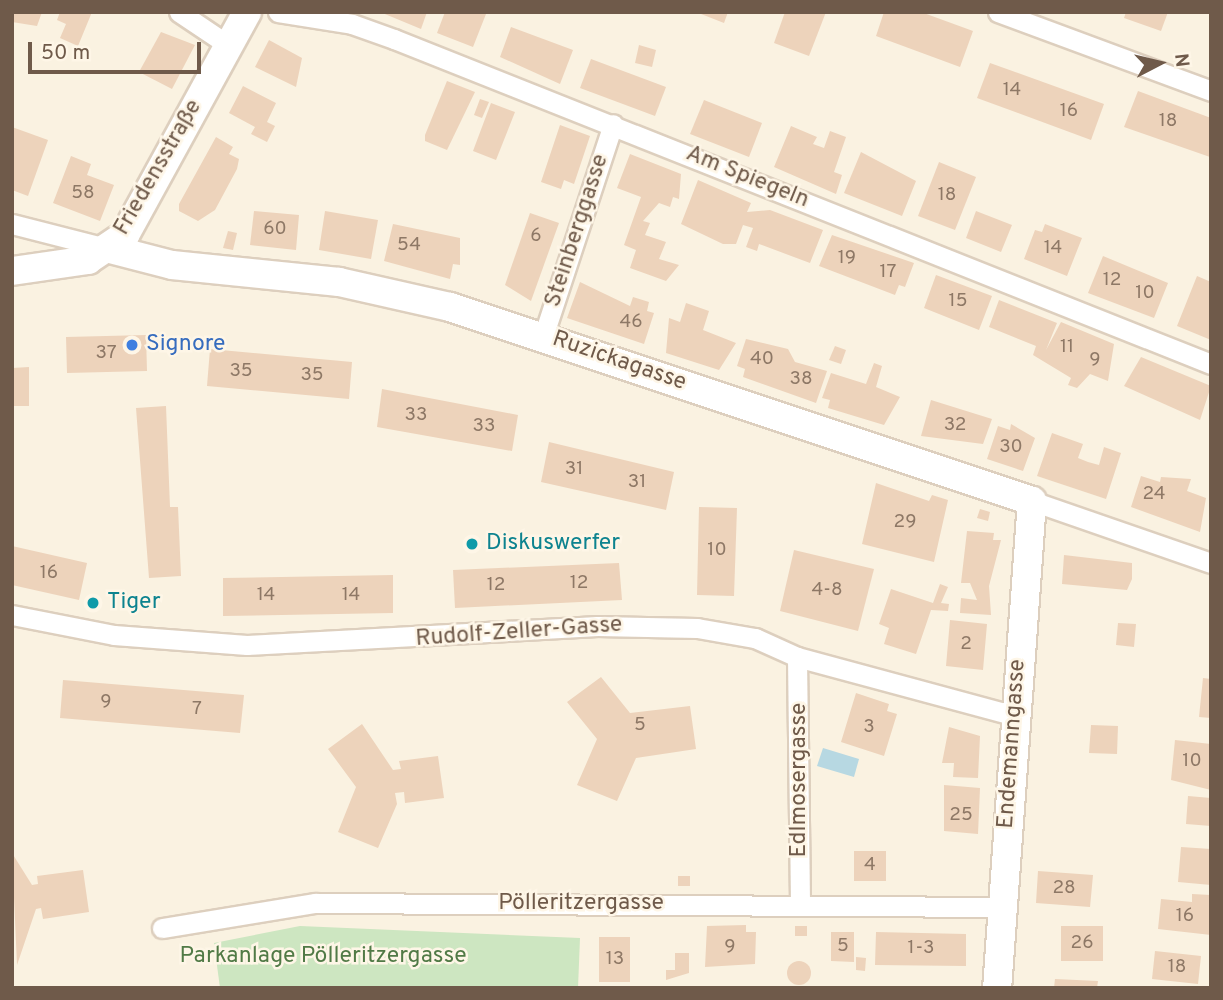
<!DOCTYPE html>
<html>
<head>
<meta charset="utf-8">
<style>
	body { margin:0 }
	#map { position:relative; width:1223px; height:1000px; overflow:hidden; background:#faf2e1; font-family:Overpass,sans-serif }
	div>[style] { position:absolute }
	.green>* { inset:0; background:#cde6c1 }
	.water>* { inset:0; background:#b7d8e2 }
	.building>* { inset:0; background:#edd3bb }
	.round { border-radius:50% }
	.roads { filter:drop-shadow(2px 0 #ddcfbe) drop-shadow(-2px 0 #ddcfbe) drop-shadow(0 2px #ddcfbe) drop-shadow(0 -2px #ddcfbe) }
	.street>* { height:19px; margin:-9.5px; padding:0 9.5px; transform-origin:9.5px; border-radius:9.5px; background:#fff }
	.secondary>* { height:28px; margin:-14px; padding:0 14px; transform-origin:14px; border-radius:14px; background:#fff }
	.dots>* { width:19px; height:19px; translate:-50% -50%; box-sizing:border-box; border:4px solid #fef6e7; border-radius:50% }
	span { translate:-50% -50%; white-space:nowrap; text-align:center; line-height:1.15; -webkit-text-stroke:5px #fef6e7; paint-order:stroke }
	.number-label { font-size:19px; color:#8e7866 }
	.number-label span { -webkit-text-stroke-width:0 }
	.street-label { font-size:23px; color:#6f5a4a }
	.shop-label { font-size:23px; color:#366cbe }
	.left { translate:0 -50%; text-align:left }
	.culture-label { font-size:23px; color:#0d838f }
	.park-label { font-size:23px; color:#517a46 }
	.frame { position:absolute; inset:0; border:14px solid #6f5a4a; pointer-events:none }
	.north { position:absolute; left:1125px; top:28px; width:70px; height:70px; -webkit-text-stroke:5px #fef6e7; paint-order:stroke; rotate:83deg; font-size:19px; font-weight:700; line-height:28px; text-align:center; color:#6f5a4a }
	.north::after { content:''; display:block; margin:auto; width:24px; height:32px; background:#6f5a4a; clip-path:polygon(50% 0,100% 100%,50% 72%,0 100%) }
	.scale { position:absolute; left:28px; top:42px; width:173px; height:32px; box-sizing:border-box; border:4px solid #6f5a4a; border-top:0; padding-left:9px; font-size:21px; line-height:24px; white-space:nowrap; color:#6f5a4a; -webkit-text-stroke:5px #fef6e7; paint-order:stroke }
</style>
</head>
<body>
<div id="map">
	<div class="green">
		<div style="clip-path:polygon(300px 926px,580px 938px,578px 988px,220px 988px,214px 943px)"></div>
	</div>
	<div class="water">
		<div style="clip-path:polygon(823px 748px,859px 759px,854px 777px,817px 766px)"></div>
	</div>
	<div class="building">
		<div style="clip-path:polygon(12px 12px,42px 12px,37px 26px,12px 22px)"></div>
		<div style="clip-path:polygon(60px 12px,92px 12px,78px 46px,60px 38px,66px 24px,57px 20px)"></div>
		<div style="clip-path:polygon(380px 12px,427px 12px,421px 29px)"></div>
		<div style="clip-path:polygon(445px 12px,486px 14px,473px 47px,437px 33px)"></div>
		<div style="clip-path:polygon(696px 12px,728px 12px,724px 23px)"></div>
		<div style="clip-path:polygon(785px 12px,826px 12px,809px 56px,774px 43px)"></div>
		<div style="clip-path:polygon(884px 12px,921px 12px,973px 31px,960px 67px,876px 36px)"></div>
		<div style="clip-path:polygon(1126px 12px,1168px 12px,1161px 31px,1124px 18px)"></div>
		<div style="clip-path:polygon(511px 27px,573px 50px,560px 84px,500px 57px)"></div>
		<div style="clip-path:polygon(161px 32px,195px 45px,172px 89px,139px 72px)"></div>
		<div style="clip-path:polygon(269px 40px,302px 58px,296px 87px,255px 67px)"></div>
		<div style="clip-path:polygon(639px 45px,656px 50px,652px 67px,635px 63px)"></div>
		<div style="clip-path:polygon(591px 59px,666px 87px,655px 116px,580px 88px)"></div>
		<div style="clip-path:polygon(990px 63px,1104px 104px,1091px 140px,977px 98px)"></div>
		<div style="clip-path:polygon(447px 81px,475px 92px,447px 150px,425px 141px,425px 135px)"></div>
		<div style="clip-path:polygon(243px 86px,276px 103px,267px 122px,275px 126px,267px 142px,251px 134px,255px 127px,229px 113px)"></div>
		<div style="clip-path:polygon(1138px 91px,1211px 118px,1210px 157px,1124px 127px)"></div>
		<div style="clip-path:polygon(480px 99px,489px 102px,482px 118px,474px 115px)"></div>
		<div style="clip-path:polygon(704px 100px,762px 123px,749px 157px,690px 134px)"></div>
		<div style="clip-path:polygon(491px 103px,515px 112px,496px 160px,473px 151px)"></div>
		<div style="clip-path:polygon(560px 125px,590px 136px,574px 184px,564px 180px,561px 189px,541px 182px)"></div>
		<div style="clip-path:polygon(791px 126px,817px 137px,813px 144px,824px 148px,830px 131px,846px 137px,834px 172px,842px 175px,836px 194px,774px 167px)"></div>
		<div style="clip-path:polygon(12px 127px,48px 140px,28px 196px,12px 190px)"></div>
		<div style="clip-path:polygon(216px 137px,233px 147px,229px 154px,239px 159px,237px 169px,215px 210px,198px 221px,179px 211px,179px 204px)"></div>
		<div style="clip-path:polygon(861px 152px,916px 181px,902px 216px,844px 193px)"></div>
		<div style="clip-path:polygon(630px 154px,681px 174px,679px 199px,673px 197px,670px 207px,659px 203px,643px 221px,650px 223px,645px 235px,666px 242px,659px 259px,679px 265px,666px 281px,630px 268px,636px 250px,624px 245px,641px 197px,617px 188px)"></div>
		<div style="clip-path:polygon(71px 156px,91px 164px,87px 175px,114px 185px,100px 221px,53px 203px)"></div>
		<div style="clip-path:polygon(939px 162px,976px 177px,955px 230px,918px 216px)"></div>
		<div style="clip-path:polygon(698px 180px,751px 203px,747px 212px,770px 210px,823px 230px,810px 263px,759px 244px,757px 251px,746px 247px,753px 228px,743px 225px,736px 244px,723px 244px,681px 224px)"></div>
		<div style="clip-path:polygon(254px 211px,299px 215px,296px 250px,250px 245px)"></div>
		<div style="clip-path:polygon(325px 211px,378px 220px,371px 259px,319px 250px)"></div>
		<div style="clip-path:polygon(976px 211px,1012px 225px,1001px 252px,966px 238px)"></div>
		<div style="clip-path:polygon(530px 213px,559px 223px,531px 301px,505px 285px)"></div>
		<div style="clip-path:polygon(393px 224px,460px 238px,460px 265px,453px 264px,450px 279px,384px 261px)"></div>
		<div style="clip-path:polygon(1045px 224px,1082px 238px,1067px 276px,1024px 259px,1035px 230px,1042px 232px)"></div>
		<div style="clip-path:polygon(228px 231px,237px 233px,233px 250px,223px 248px)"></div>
		<div style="clip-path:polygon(832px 235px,914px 263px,905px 287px,899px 285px,895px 295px,819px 266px)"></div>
		<div style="clip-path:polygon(1103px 256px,1168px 283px,1154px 318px,1088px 293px)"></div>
		<div style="clip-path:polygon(936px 275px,992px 296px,979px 330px,924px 308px)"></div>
		<div style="clip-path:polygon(1197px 276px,1211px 282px,1211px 340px,1177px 326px)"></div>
		<div style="clip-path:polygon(580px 282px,630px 306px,633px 297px,649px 302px,647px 311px,654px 313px,644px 344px,567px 318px)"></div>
		<div style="clip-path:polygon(999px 300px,1057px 323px,1046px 350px,1061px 322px,1114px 344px,1108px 381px,1090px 374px,1077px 388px,1068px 385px,1071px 378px,1033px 355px,1036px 346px,989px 327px)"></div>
		<div style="clip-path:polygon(686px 303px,709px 311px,703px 330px,736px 343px,719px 370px,666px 353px,669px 318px,680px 322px)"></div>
		<div style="clip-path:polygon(146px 335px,147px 371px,67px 373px,66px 337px)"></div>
		<div style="clip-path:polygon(746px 339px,788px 349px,795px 362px,827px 371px,816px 403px,743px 377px,745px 369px,737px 366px)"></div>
		<div style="clip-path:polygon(835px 346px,846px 350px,841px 364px,829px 360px)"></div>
		<div style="clip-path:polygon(210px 349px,352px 362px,349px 399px,207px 386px)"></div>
		<div style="clip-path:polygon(1141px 357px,1211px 386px,1200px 420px,1124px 386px)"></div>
		<div style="clip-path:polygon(874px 363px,882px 366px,876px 387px,900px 397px,884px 425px,828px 408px,830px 400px,822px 398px,831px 373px,866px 384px)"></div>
		<div style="clip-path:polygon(29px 367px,29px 406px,12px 406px,12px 368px)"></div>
		<div style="clip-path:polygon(382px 389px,518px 415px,512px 451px,377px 427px)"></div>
		<div style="clip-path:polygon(931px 400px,992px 419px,983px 444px,921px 436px)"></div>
		<div style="clip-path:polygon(166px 406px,170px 507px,178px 507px,181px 576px,149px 578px,136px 408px)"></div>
		<div style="clip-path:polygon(1011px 424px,1035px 438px,1023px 471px,987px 459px,998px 426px,1010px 430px)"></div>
		<div style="clip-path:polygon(1052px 433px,1083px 444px,1078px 458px,1088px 462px,1099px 465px,1104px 447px,1121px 453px,1106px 499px,1037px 476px)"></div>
		<div style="clip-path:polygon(549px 442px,674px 472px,666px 510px,541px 482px)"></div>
		<div style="clip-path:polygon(1141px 476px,1160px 482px,1161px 477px,1191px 479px,1187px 491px,1206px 498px,1200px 532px,1131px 507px)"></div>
		<div style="clip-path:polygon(876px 483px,929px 501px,932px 495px,948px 500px,934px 562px,862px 544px)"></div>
		<div style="clip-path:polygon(699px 507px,737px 508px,734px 596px,697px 595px)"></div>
		<div style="clip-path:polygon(980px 509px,990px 512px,988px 521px,977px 518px)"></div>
		<div style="clip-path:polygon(967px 531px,994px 533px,993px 540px,1001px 540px,989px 586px,991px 615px,960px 613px,961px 598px,977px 600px,970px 583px,961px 583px)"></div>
		<div style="clip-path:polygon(12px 546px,87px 563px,79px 600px,12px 585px)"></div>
		<div style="clip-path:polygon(794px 550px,874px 569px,858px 631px,780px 611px)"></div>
		<div style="clip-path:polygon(1064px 555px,1132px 563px,1132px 579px,1127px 590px,1062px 584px)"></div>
		<div style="clip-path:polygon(619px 563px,622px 600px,455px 608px,453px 570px)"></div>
		<div style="clip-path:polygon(393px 575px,393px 613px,223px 616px,223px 578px)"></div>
		<div style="clip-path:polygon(940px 584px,948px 587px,941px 603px,949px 604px,948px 611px,931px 610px,916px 654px,884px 644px,889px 628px,879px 624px,891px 589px,933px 603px)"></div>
		<div style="clip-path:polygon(950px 620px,987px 624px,983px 670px,946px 666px)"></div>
		<div style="clip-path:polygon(1118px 623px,1136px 624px,1134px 647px,1116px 645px)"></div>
		<div style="clip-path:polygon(601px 677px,630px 713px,690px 706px,696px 749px,636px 758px,617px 801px,577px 785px,597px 739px,567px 702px)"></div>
		<div style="clip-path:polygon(1203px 678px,1211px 679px,1211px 718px,1199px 717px)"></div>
		<div style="clip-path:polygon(63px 680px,244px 695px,240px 733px,60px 718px)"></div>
		<div style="clip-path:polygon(856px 693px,889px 704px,887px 711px,897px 714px,884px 756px,841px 742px)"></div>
		<div style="clip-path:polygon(362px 724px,393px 770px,401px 769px,399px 761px,438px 756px,444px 798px,405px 803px,404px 792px,395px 793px,397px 804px,378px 848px,338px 832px,356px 787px,328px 749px)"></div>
		<div style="clip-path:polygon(1091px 725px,1118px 726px,1117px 754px,1089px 753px)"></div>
		<div style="clip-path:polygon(949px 727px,980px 736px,978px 778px,953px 777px,954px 763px,942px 763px)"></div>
		<div style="clip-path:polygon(1175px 740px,1211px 744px,1211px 790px,1171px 780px)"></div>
		<div style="clip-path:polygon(944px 785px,980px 788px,978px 834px,944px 831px)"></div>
		<div style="clip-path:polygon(1188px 796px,1211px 798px,1211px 826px,1186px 824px)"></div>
		<div style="clip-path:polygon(1181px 847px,1211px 849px,1211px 885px,1178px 882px)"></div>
		<div style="clip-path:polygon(854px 851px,886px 851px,886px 881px,854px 881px)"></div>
		<div style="clip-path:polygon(12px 853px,32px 885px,38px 884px,37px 876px,83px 870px,89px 912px,43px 919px,41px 908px,36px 909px,17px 965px)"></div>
		<div style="clip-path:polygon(1038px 871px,1093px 875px,1090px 907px,1036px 903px)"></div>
		<div style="clip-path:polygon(678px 876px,690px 876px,690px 886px,678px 886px)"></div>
		<div style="clip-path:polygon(1192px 894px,1211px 895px,1211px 935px,1158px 929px,1161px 899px,1192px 902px)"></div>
		<div style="clip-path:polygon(746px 925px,746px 932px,756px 932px,755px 964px,705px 967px,707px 926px)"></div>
		<div style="clip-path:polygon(795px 926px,807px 926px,807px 936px,795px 936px)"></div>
		<div style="clip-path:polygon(1061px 926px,1103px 926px,1103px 961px,1061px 961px)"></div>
		<div style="clip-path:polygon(831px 932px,854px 932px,854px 962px,831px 961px)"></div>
		<div style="clip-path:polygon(876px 932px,966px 934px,966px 966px,875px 965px)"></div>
		<div style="clip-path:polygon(599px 937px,630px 937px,630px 982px,599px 982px)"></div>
		<div style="clip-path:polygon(1155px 951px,1201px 956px,1198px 984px,1152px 979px)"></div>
		<div style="clip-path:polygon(675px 953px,689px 953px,689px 973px,666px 980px,666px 970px,675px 970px)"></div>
		<div style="clip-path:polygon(856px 957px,866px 958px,865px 971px,856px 970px)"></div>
		<div class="round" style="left:787px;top:961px;width:24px;height:24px"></div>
		<div style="clip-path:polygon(1055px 979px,1098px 981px,1097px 988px,1054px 988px)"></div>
	</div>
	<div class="roads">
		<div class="street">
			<div style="left:179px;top:12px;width:59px;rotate:34deg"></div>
			<div style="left:278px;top:12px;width:75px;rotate:9.2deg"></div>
			<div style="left:352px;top:24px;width:45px;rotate:19.7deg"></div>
			<div style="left:394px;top:39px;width:879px;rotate:21.69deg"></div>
			<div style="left:998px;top:12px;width:227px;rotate:20.3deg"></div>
			<div style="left:12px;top:224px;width:101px;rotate:14.3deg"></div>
			<div style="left:543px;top:337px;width:224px;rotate:-71.8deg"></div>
			<div style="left:1032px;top:501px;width:189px;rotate:19.1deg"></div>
			<div style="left:12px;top:615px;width:104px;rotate:11.1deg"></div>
			<div style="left:114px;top:635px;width:133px;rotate:4.3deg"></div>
			<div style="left:247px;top:645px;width:351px;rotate:-3.1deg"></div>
			<div style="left:597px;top:626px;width:100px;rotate:1.1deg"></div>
			<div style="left:697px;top:628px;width:59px;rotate:9.8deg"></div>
			<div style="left:755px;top:638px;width:46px;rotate:24.3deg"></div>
			<div style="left:797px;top:657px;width:226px;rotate:15.1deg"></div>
			<div style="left:797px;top:657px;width:247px;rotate:89.3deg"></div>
			<div style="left:162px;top:928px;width:155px;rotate:-9.3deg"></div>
			<div style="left:315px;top:903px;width:687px;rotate:0.33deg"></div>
		</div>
		<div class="secondary">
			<div style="left:110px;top:249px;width:64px;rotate:14.5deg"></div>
			<div style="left:172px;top:265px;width:168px;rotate:5.8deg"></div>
			<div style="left:339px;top:282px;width:114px;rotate:12.7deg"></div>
			<div style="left:450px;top:307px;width:613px;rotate:18.43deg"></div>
			<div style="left:1032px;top:501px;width:488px;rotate:94.1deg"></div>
			<div style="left:12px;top:271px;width:77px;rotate:-8.2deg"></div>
			<div style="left:88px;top:260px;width:45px;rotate:-34deg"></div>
			<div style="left:125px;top:235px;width:254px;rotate:-61.3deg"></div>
		</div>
	</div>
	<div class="dots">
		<div style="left:132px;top:345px;background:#3f7fe0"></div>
		<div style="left:472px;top:544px;background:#0f9aa8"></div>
		<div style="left:93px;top:603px;background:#0f9aa8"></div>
	</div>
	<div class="number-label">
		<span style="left:1012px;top:91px">14</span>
		<span style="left:1069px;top:112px">16</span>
		<span style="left:1168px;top:122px">18</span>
		<span style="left:83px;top:194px">58</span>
		<span style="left:947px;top:196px">18</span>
		<span style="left:275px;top:230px">60</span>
		<span style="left:536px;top:237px">6</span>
		<span style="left:409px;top:246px">54</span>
		<span style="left:1053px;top:249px">14</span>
		<span style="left:847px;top:259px">19</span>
		<span style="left:888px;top:273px">17</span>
		<span style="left:1112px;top:281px">12</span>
		<span style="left:1145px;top:294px">10</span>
		<span style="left:958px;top:302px">15</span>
		<span style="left:631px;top:323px">46</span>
		<span style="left:1067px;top:348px">11</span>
		<span style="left:106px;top:354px">37</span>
		<span style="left:762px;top:360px">40</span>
		<span style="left:1095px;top:361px">9</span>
		<span style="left:241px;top:372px">35</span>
		<span style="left:312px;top:376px">35</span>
		<span style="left:801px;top:380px">38</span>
		<span style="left:416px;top:416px">33</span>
		<span style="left:955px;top:426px">32</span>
		<span style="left:484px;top:427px">33</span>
		<span style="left:1011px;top:448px">30</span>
		<span style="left:574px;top:470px">31</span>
		<span style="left:637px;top:483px">31</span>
		<span style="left:1154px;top:495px">24</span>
		<span style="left:905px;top:523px">29</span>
		<span style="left:717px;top:551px">10</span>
		<span style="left:49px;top:574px">16</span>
		<span style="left:579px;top:584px">12</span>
		<span style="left:496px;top:586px">12</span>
		<span style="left:827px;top:591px">4-8</span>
		<span style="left:266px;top:596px">14</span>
		<span style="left:351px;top:596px">14</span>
		<span style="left:966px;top:645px">2</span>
		<span style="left:106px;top:703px">9</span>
		<span style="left:197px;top:710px">7</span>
		<span style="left:640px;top:726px">5</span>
		<span style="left:869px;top:728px">3</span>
		<span style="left:1192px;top:762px">10</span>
		<span style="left:961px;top:816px">25</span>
		<span style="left:870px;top:866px">4</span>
		<span style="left:1064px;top:889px">28</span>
		<span style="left:1185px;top:917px">16</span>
		<span style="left:1082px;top:944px">26</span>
		<span style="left:843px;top:947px">5</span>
		<span style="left:730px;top:948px">9</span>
		<span style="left:921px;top:949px">1-3</span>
		<span style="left:615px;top:960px">13</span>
		<span style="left:1177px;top:968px">18</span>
	</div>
	<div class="street-label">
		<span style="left:159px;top:168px;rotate:-60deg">Friedensstraße</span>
		<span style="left:747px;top:178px;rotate:22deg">Am Spiegeln</span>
		<span style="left:578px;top:231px;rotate:-72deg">Steinberggasse</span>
		<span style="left:619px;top:362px;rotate:19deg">Ruzickagasse</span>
		<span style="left:519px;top:633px;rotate:-4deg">Rudolf-Zeller-Gasse</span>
		<span style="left:1013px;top:744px;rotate:-86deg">Endemanngasse</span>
		<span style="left:800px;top:780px;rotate:-90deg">Edlmosergasse</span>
		<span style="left:581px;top:904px">Pölleritzergasse</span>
	</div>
	<div class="shop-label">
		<span class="left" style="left:146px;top:345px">Signore</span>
	</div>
	<div class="culture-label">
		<span class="left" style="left:486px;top:544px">Diskuswerfer</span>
		<span class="left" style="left:107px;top:603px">Tiger</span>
	</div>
	<div class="park-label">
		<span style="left:323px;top:957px">Parkanlage Pölleritzergasse</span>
	</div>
	<div class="frame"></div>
	<div class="north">N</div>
	<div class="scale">50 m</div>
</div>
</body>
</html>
